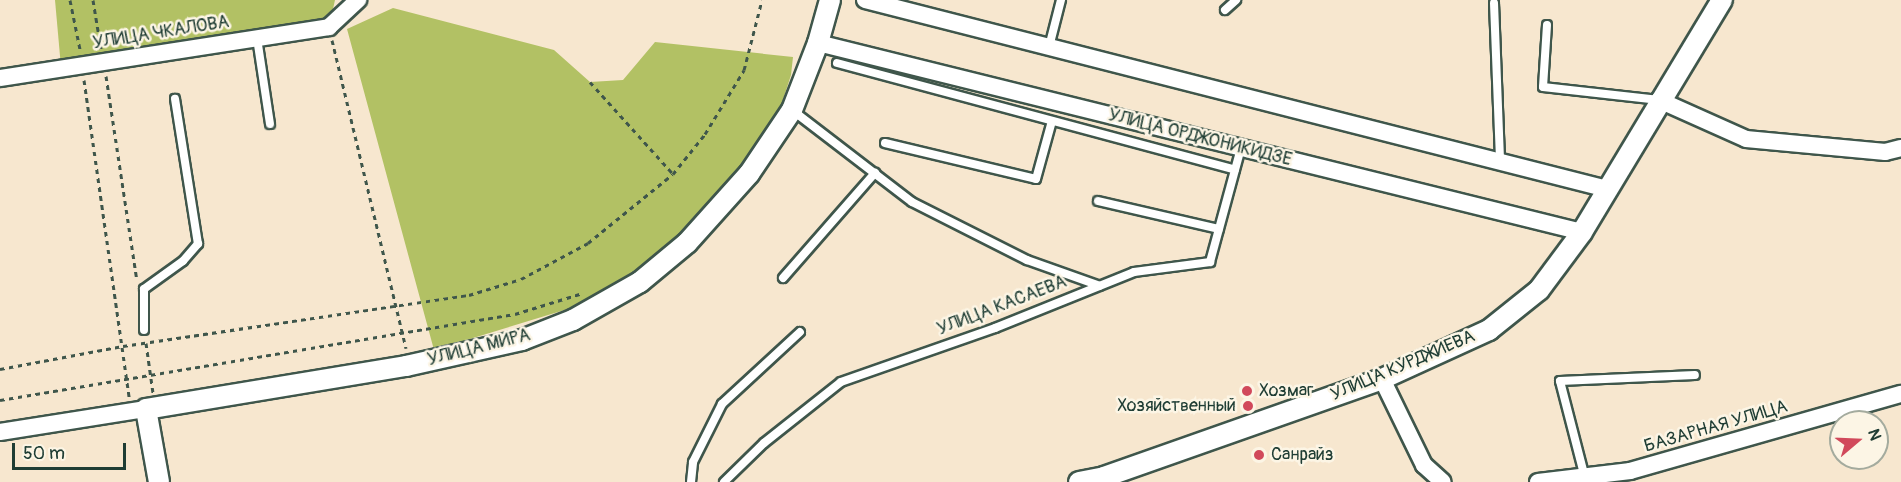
<!DOCTYPE html>
<html>
<head>
<meta charset="utf-8">
<style>
	body { margin:0 }
	#map { position:relative; width:1901px; height:482px; overflow:hidden; background:#f7e7cf; font-family:Pangolin,sans-serif }
	div>[style] { position:absolute }
	.green>* { inset:0; background:#b2c164 }
	.path>* { height:3px; margin-top:-1.5px; transform-origin:0; background:repeating-linear-gradient(90deg,#3f564b 0 4.5px,transparent 0 9px) }
	.roads { filter:drop-shadow(2px 0 #3f564b) drop-shadow(-2px 0 #3f564b) drop-shadow(0 2px #3f564b) drop-shadow(0 -2px #3f564b) }
	.service>* { height:8px; margin:-4px; padding:0 4px; transform-origin:4px; border-radius:4px; background:#fff }
	.minor>* { height:16px; margin:-8px; padding:0 8px; transform-origin:8px; border-radius:8px; background:#fff }
	.tertiary>* { height:20px; margin:-10px; padding:0 10px; transform-origin:10px; border-radius:10px; background:#fff }
	.dots>* { width:16px; height:16px; translate:-50% -50%; box-sizing:border-box; border:3px solid #fcf5e5; border-radius:50% }
	span { translate:-50% -50%; white-space:nowrap; text-align:center; line-height:1.15; -webkit-text-stroke:5px #fcf5e5; paint-order:stroke }
	.street-label { font-size:18px; color:#1f3d34 }
	.poi-label { font-size:18px; color:#1f3d34 }
	.left { translate:0 -50%; text-align:left }
	.right { translate:-100% -50%; text-align:right }
	.north { position:absolute; left:1829px; top:410px; width:60px; height:60px; box-sizing:border-box; background:#fcf5e5; border:2px solid #a4ab9e; border-radius:50%; rotate:71deg; font-size:16px; font-weight:700; line-height:24px; text-align:center; color:#1f3d34 }
	.north::after { content:''; display:block; margin:auto; width:21px; height:27px; background:#d1495b; clip-path:polygon(50% 0,100% 100%,50% 72%,0 100%) }
	.scale { position:absolute; left:12px; top:443px; width:114px; height:27px; box-sizing:border-box; border:3px solid #1f3d34; border-top:0; padding-left:8px; font-size:18px; line-height:21px; white-space:nowrap; color:#1f3d34; -webkit-text-stroke:4px #fcf5e5; paint-order:stroke }
</style>
</head>
<body>
<div id="map">
	<div class="green">
		<div style="clip-path:polygon(55px 0,335px 0,329px 27px,61px 67px)"></div>
		<div style="clip-path:polygon(393px 8px,554px 50px,590px 82px,623px 80px,655px 42px,793px 57px,791px 75px,782px 103px,726px 191px,639px 271px,571px 308px,434px 350px,347px 29px)"></div>
	</div>
	<div class="path">
		<div style="left:70px;top:0;width:50px;rotate:78.5deg"></div>
		<div style="left:93px;top:0;width:50px;rotate:80.7deg"></div>
		<div style="left:332px;top:40px;width:317px;rotate:76.5deg"></div>
		<div style="left:106px;top:76px;width:206px;rotate:81.4deg"></div>
		<div style="left:84px;top:80px;width:320px;rotate:81.9deg"></div>
		<div style="left:590px;top:82px;width:124px;rotate:47.9deg"></div>
		<div style="left:146px;top:343px;width:50px;rotate:82deg"></div>
		<div style="left:0;top:369px;width:125px;rotate:-10.6deg"></div>
		<div style="left:123px;top:346px;width:350px;rotate:-8.4deg"></div>
		<div style="left:469px;top:295px;width:54px;rotate:-17.1deg"></div>
		<div style="left:521px;top:279px;width:76px;rotate:-28.2deg"></div>
		<div style="left:588px;top:243px;width:109px;rotate:-39.1deg"></div>
		<div style="left:673px;top:174px;width:51px;rotate:-51.3deg"></div>
		<div style="left:705px;top:134px;width:75px;rotate:-58.6deg"></div>
		<div style="left:744px;top:70px;width:72px;rotate:-75.6deg"></div>
		<div style="left:0;top:400px;width:522px;rotate:-9.48deg"></div>
		<div style="left:515px;top:314px;width:71px;rotate:-17.2deg"></div>
	</div>
	<div class="roads">
		<div class="service">
			<div style="left:1494px;top:3px;width:159px;rotate:87.8deg"></div>
			<div style="left:1225px;top:10px;width:15px;rotate:-42deg"></div>
			<div style="left:1547px;top:25px;width:62px;rotate:93.7deg"></div>
			<div style="left:1543px;top:87px;width:117px;rotate:6.4deg"></div>
			<div style="left:257px;top:38px;width:87px;rotate:81.4deg"></div>
			<div style="left:1049px;top:47px;width:49px;rotate:-75.7deg"></div>
			<div style="left:837px;top:63px;width:412px;rotate:15deg"></div>
			<div style="left:792px;top:110px;width:151px;rotate:37.5deg"></div>
			<div style="left:912px;top:202px;width:129px;rotate:26.8deg"></div>
			<div style="left:1027px;top:260px;width:77px;rotate:19.6deg"></div>
			<div style="left:885px;top:143px;width:155px;rotate:13.4deg"></div>
			<div style="left:1036px;top:179px;width:60px;rotate:-74.6deg"></div>
			<div style="left:1098px;top:201px;width:124px;rotate:13deg"></div>
			<div style="left:783px;top:278px;width:140px;rotate:-48.8deg"></div>
			<div style="left:144px;top:330px;width:41px;rotate:-90deg"></div>
			<div style="left:144px;top:289px;width:48px;rotate:-35.7deg"></div>
			<div style="left:183px;top:261px;width:23px;rotate:-49deg"></div>
			<div style="left:198px;top:244px;width:147px;rotate:-99deg"></div>
			<div style="left:1584px;top:474px;width:96px;rotate:-104.5deg"></div>
			<div style="left:1560px;top:381px;width:135px;rotate:-2.5deg"></div>
			<div style="left:691px;top:482px;width:20px;rotate:-84deg"></div>
			<div style="left:693px;top:462px;width:65px;rotate:-63.4deg"></div>
			<div style="left:722px;top:404px;width:106px;rotate:-42.7deg"></div>
			<div style="left:724px;top:482px;width:56px;rotate:-44.3deg"></div>
			<div style="left:764px;top:443px;width:98px;rotate:-38.4deg"></div>
			<div style="left:841px;top:382px;width:163px;rotate:-19.3deg"></div>
			<div style="left:995px;top:328px;width:150px;rotate:-21.9deg"></div>
			<div style="left:1134px;top:272px;width:77px;rotate:-7.5deg"></div>
			<div style="left:1210px;top:262px;width:118px;rotate:-74.8deg"></div>
		</div>
		<div class="minor">
			<div style="left:865px;top:0;width:766px;rotate:14.29deg"></div>
			<div style="left:818px;top:43px;width:787px;rotate:13.89deg"></div>
			<div style="left:0;top:78px;width:333px;rotate:-8.8deg"></div>
			<div style="left:329px;top:27px;width:40px;rotate:-43deg"></div>
			<div style="left:1659px;top:100px;width:95px;rotate:24.1deg"></div>
			<div style="left:1746px;top:139px;width:140px;rotate:5.3deg"></div>
			<div style="left:1885px;top:152px;width:16px;rotate:-14deg"></div>
			<div style="left:1382px;top:379px;width:96px;rotate:64deg"></div>
			<div style="left:1424px;top:465px;width:25px;rotate:42deg"></div>
			<div style="left:0;top:432px;width:148px;rotate:-9deg"></div>
			<div style="left:1538px;top:482px;width:93px;rotate:-6.8deg"></div>
			<div style="left:1630px;top:471px;width:282px;rotate:-15.9deg"></div>
		</div>
		<div class="tertiary">
			<div style="left:159px;top:482px;width:74px;rotate:-100.1deg"></div>
			<div style="left:146px;top:409px;width:264px;rotate:-9.4deg"></div>
			<div style="left:406px;top:366px;width:119px;rotate:-12.6deg"></div>
			<div style="left:522px;top:340px;width:55px;rotate:-21.4deg"></div>
			<div style="left:573px;top:320px;width:77px;rotate:-29.6deg"></div>
			<div style="left:640px;top:282px;width:61px;rotate:-39.7deg"></div>
			<div style="left:687px;top:243px;width:93px;rotate:-48.1deg"></div>
			<div style="left:749px;top:174px;width:77px;rotate:-56.1deg"></div>
			<div style="left:792px;top:110px;width:72px;rotate:-68.8deg"></div>
			<div style="left:818px;top:43px;width:45px;rotate:-74.4deg"></div>
			<div style="left:1079px;top:482px;width:25px;rotate:-11deg"></div>
			<div style="left:1104px;top:477px;width:295px;rotate:-19.4deg"></div>
			<div style="left:1382px;top:379px;width:118px;rotate:-24.6deg"></div>
			<div style="left:1489px;top:330px;width:64px;rotate:-38.7deg"></div>
			<div style="left:1539px;top:290px;width:72px;rotate:-53.4deg"></div>
			<div style="left:1582px;top:232px;width:271px;rotate:-58.9deg"></div>
		</div>
	</div>
	<div class="dots">
		<div style="left:1247px;top:391px;background:#d1495b"></div>
		<div style="left:1248px;top:406px;background:#d1495b"></div>
		<div style="left:1259px;top:455px;background:#d1495b"></div>
	</div>
	<div class="street-label">
		<span style="left:161px;top:33px;rotate:-9deg">УЛИЦА ЧКАЛОВА</span>
		<span style="left:1200px;top:138px;rotate:14deg">УЛИЦА ОРДЖОНИКИДЗЕ</span>
		<span style="left:1002px;top:306px;rotate:-21deg">УЛИЦА КАСАЕВА</span>
		<span style="left:479px;top:348px;rotate:-14deg">УЛИЦА МИРА</span>
		<span style="left:1403px;top:366px;rotate:-23deg">УЛИЦА КУРДЖИЕВА</span>
		<span style="left:1716px;top:427px;rotate:-16deg">БАЗАРНАЯ УЛИЦА</span>
	</div>
	<div class="poi-label">
		<span class="left" style="left:1259px;top:391px">Хозмаг</span>
		<span class="right" style="left:1236px;top:406px">Хозяйственный</span>
		<span class="left" style="left:1271px;top:455px">Санрайз</span>
	</div>
	<div class="north">N</div>
	<div class="scale">50 m</div>
</div>
</body>
</html>
